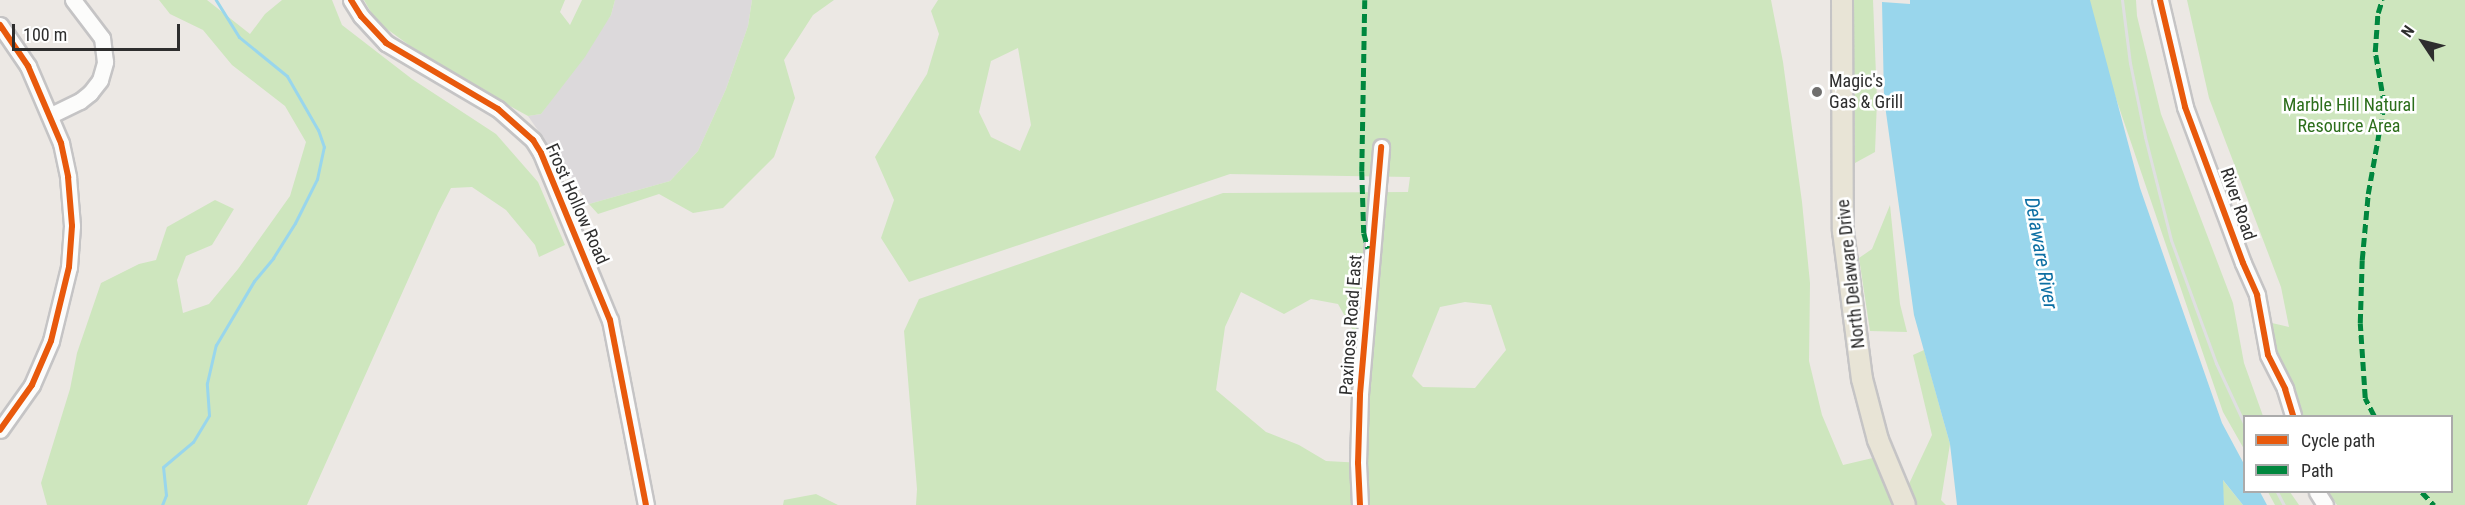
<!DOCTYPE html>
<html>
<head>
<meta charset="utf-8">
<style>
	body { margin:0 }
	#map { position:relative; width:2465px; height:505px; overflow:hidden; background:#ece8e4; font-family:"Roboto Condensed",sans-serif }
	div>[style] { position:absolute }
	.industrial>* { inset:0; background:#dcd9db }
	.green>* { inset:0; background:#cee6be }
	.water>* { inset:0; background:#99d6ec }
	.stream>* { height:3px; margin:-1.5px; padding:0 1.5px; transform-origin:1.5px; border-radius:1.5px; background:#99d6ec }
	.roads { filter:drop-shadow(2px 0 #c5c4c5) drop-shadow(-2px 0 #c5c4c5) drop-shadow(0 2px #c5c4c5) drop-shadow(0 -2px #c5c4c5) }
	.minor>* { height:15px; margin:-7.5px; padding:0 7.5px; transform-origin:7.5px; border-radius:7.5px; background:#fcfcfb }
	.major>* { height:20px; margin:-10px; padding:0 10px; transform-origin:10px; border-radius:10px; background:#e8e4d6 }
	.rail>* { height:3px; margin:-1.5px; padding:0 1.5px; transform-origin:1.5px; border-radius:1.5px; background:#dfdfe1 }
	.quiet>* { height:4.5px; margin-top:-2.25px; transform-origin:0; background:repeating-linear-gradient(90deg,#00873e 0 9px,transparent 0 13.5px) }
	.cycleway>* { height:6px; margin:-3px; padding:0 3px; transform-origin:3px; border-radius:3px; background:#e8590c }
	.dots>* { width:16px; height:16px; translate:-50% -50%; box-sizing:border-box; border:3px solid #fff; border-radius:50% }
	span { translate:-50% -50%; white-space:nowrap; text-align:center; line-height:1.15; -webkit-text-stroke:5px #fff; paint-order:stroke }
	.poi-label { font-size:18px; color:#2e2e2e }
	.left { translate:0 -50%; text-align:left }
	.park-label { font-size:18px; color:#2c6e1b }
	.street-label { font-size:18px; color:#2e2e2e }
	.water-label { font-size:20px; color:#0d6fa3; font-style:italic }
	.legend { position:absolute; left:2243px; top:415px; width:210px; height:78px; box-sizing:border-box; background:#fff; border:2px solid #ababab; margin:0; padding:8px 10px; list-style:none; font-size:18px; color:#2e2e2e }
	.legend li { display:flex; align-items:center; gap:12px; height:30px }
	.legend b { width:30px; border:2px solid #ababab }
	.north { position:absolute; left:2393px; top:12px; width:60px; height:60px; -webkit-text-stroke:4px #fff; paint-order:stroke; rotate:305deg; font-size:16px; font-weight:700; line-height:24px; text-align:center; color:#2e2e2e }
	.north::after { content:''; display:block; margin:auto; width:21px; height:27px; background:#2e2e2e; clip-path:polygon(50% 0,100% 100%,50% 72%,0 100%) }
	.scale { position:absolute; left:12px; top:24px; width:168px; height:27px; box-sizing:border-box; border:3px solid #2e2e2e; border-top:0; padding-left:8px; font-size:18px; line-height:21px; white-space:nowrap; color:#2e2e2e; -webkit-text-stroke:4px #fff; paint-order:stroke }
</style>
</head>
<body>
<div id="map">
	<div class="industrial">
		<div style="clip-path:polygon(615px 0,752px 0,748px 26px,726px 89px,698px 151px,670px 181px,589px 204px,528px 116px,541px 114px,611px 15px)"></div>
	</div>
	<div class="green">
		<div style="clip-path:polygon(159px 0,207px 0,250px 34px,265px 14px,282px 0,332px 0,342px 25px,412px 79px,496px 134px,538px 182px,565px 245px,539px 257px,535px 245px,506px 210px,472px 187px,451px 188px,438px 213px,307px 505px,47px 505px,41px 483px,70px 389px,77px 353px,101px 283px,139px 264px,156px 260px,167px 227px,215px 200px,234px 209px,212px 245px,186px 256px,177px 280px,183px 313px,209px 304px,238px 269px,290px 196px,306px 142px,285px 106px,232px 65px,203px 30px,170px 14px)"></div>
		<div style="clip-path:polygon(364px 0,565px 0,560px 12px,570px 25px,582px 0,615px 0,611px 15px,585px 57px,541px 114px,528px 116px,439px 67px,376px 21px)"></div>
		<div style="clip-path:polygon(752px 0,834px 0,813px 15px,784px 60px,795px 98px,774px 157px,723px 208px,693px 213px,659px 194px,598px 214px,589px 204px,670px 181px,698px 151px,726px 89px,748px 26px)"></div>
		<div style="clip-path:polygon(evenodd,938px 0,1771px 0,1783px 62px,1802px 202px,1810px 283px,1809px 361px,1822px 415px,1843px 465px,1877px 457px,1894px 505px,916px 505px,917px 489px,904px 331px,919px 299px,1223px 193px,1408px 192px,1410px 177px,1230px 174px,909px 282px,881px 238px,894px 200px,875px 157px,927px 74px,939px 34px,931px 11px,938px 0,1018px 48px,1031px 125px,1020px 151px,991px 137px,979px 112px,991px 61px,1018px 48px,938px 0,1241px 292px,1284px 314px,1311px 299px,1338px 304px,1355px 334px,1370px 344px,1363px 463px,1326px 461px,1299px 445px,1266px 432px,1216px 390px,1225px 327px,1241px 292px,938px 0,1465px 302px,1491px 305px,1506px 350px,1475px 388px,1423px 387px,1412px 376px,1440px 307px,1465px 302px)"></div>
		<div style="clip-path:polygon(1853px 0,1873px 0,1877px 100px,1875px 152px,1855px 163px)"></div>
		<div style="clip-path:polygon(2089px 0,2136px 0,2137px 16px,2161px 114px,2233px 303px,2244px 363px,2263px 416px,2244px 416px,2244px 449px,2223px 412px,2095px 37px)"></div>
		<div style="clip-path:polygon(2187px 0,2465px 0,2465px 505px,2337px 505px,2328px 492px,2452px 492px,2452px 416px,2302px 416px,2299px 402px,2275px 346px,2272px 323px,2289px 327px,2281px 287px,2209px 98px)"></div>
		<div style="clip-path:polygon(1890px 205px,1900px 304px,1907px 332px,1870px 331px,1859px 258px,1872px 249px)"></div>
		<div style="clip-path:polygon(1924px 350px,1950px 444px,1941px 500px,1946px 505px,1916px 505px,1908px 486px,1932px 435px,1913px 355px)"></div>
		<div style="clip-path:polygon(2222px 479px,2243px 505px,2224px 505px)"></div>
		<div style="clip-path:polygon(2268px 492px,2290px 492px,2299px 505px,2275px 505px)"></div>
		<div style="clip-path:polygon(816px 494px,838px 505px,783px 505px,784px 500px)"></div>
	</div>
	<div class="water">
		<div style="clip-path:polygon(1910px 0,2090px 0,2140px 188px,2222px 423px,2244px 464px,2244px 492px,2260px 492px,2267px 505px,2243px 505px,2223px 480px,2224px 505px,1957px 505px,1950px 444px,1914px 315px,1884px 98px,1882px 2px,1910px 4px)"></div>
	</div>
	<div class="stream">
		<div style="left:162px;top:505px;width:11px;rotate:-68deg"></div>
		<div style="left:166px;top:495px;width:28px;rotate:-96deg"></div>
		<div style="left:163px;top:467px;width:39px;rotate:-40deg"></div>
		<div style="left:193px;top:442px;width:31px;rotate:-59deg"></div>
		<div style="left:209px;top:415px;width:32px;rotate:-94deg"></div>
		<div style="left:207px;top:383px;width:39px;rotate:-77deg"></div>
		<div style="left:216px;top:345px;width:74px;rotate:-59.3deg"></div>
		<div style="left:254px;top:281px;width:30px;rotate:-50deg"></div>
		<div style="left:273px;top:258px;width:41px;rotate:-57.8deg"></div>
		<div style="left:295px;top:223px;width:49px;rotate:-63.4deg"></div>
		<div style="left:317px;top:179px;width:33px;rotate:-78deg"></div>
		<div style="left:324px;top:147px;width:18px;rotate:-109deg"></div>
		<div style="left:318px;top:130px;width:62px;rotate:-119.9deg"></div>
		<div style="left:287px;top:76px;width:62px;rotate:-140.9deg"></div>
		<div style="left:239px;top:37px;width:44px;rotate:-121.9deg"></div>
	</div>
	<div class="roads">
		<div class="minor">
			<div style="left:351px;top:0;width:19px;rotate:58deg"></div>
			<div style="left:361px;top:16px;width:37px;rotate:47deg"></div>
			<div style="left:386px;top:43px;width:130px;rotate:30.5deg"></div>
			<div style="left:498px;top:109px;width:47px;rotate:41.5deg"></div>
			<div style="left:533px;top:140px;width:15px;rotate:58deg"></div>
			<div style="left:541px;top:153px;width:181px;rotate:67.6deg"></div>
			<div style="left:610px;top:320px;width:188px;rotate:79deg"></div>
			<div style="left:2160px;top:0;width:110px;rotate:76.8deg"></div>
			<div style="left:2185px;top:107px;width:166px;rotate:69.6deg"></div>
			<div style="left:2243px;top:263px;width:35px;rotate:66deg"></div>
			<div style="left:2257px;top:295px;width:61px;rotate:79.6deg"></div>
			<div style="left:2268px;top:355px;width:38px;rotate:63deg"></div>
			<div style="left:2285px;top:389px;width:28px;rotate:73deg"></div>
			<div style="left:0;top:25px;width:50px;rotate:55.7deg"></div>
			<div style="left:28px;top:66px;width:84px;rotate:66.8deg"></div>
			<div style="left:61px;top:143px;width:35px;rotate:78deg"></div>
			<div style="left:68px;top:177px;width:49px;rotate:85.3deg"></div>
			<div style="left:72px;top:226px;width:41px;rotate:94.2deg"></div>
			<div style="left:69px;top:267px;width:76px;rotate:103.7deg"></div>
			<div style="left:51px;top:341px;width:48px;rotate:113.4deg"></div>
			<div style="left:32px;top:385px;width:55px;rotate:125.4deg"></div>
			<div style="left:51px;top:115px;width:32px;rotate:-26deg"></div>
			<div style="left:80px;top:101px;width:13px;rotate:-39deg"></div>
			<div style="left:90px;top:93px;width:16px;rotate:-52deg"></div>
			<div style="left:100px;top:80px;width:19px;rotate:-74deg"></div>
			<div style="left:105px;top:62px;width:24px;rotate:-97deg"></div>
			<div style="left:102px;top:38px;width:48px;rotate:-127.3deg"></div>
			<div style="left:2317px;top:492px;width:15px;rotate:58deg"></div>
			<div style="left:1360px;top:505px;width:42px;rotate:-92.7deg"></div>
			<div style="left:1358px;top:463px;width:69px;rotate:-88.3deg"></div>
			<div style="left:1360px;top:394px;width:248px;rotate:-85.1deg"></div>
		</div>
		<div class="major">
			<div style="left:1842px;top:0;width:231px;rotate:89.8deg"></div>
			<div style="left:1843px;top:231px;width:149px;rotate:82.7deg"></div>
			<div style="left:1862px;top:379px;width:63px;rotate:75.3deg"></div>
			<div style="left:1878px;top:440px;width:70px;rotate:67.4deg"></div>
		</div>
	</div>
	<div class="rail">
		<div style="left:2122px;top:0;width:64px;rotate:82.8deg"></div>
		<div style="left:2130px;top:63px;width:76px;rotate:78.5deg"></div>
		<div style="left:2145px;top:137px;width:106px;rotate:75.8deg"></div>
		<div style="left:2171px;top:240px;width:131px;rotate:69.9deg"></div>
		<div style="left:2216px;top:363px;width:66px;rotate:65deg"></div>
		<div style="left:2277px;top:492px;width:15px;rotate:62deg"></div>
	</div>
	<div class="quiet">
		<div style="left:1365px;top:0;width:171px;rotate:91deg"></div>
		<div style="left:1362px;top:171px;width:62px;rotate:88.2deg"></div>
		<div style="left:1364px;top:233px;width:16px;rotate:75deg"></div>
		<div style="left:2374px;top:416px;width:20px;rotate:-117deg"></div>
		<div style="left:2365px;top:398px;width:75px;rotate:-93.8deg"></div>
		<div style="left:2360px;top:323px;width:63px;rotate:-88.2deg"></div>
		<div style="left:2362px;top:260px;width:66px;rotate:-84.8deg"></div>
		<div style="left:2368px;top:194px;width:91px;rotate:-79.9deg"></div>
		<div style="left:2384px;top:104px;width:53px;rotate:-99.8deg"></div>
		<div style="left:2375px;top:52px;width:39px;rotate:-86deg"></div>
		<div style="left:2378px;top:13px;width:14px;rotate:-73deg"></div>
		<div style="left:2422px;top:492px;width:18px;rotate:47deg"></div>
	</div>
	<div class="cycleway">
		<div style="left:351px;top:0;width:19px;rotate:58deg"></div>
		<div style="left:361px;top:16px;width:37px;rotate:47deg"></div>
		<div style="left:386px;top:43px;width:130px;rotate:30.5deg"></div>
		<div style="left:498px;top:109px;width:47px;rotate:41.5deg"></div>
		<div style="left:533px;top:140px;width:15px;rotate:58deg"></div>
		<div style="left:541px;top:153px;width:181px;rotate:67.6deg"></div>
		<div style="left:610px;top:320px;width:188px;rotate:79deg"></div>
		<div style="left:2160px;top:0;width:110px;rotate:76.8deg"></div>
		<div style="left:2185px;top:107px;width:166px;rotate:69.6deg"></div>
		<div style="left:2243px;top:263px;width:35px;rotate:66deg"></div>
		<div style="left:2257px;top:295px;width:61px;rotate:79.6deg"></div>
		<div style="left:2268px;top:355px;width:38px;rotate:63deg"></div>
		<div style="left:2285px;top:389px;width:28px;rotate:73deg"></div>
		<div style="left:0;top:25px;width:50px;rotate:55.7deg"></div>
		<div style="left:28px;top:66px;width:84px;rotate:66.8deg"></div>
		<div style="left:61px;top:143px;width:35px;rotate:78deg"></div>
		<div style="left:68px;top:177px;width:49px;rotate:85.3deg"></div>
		<div style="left:72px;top:226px;width:41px;rotate:94.2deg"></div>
		<div style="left:69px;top:267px;width:76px;rotate:103.7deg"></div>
		<div style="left:51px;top:341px;width:48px;rotate:113.4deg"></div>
		<div style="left:32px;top:385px;width:55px;rotate:125.4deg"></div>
		<div style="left:1360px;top:505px;width:42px;rotate:-92.7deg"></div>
		<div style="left:1358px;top:463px;width:69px;rotate:-88.3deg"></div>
		<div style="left:1360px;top:394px;width:248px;rotate:-85.1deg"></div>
	</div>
	<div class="dots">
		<div style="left:1817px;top:92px;background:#706f6e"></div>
	</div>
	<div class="poi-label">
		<span class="left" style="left:1829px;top:92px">Magic's<br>Gas &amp; Grill</span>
	</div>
	<div class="park-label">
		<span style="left:2349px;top:116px">Marble Hill Natural<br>Resource Area</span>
	</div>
	<div class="street-label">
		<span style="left:577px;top:204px;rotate:66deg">Frost Hollow Road</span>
		<span style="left:2238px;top:204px;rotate:71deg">River Road</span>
		<span style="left:1851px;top:274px;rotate:-96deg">North Delaware Drive</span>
		<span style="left:1351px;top:325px;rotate:-86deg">Paxinosa Road East</span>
	</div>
	<div class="water-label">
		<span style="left:2041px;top:253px;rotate:80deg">Delaware River</span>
	</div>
	<ul class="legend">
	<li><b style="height:8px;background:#e8590c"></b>Cycle path</li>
	<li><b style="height:8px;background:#00873e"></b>Path</li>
	</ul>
	<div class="north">N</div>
	<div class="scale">100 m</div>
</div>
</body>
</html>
